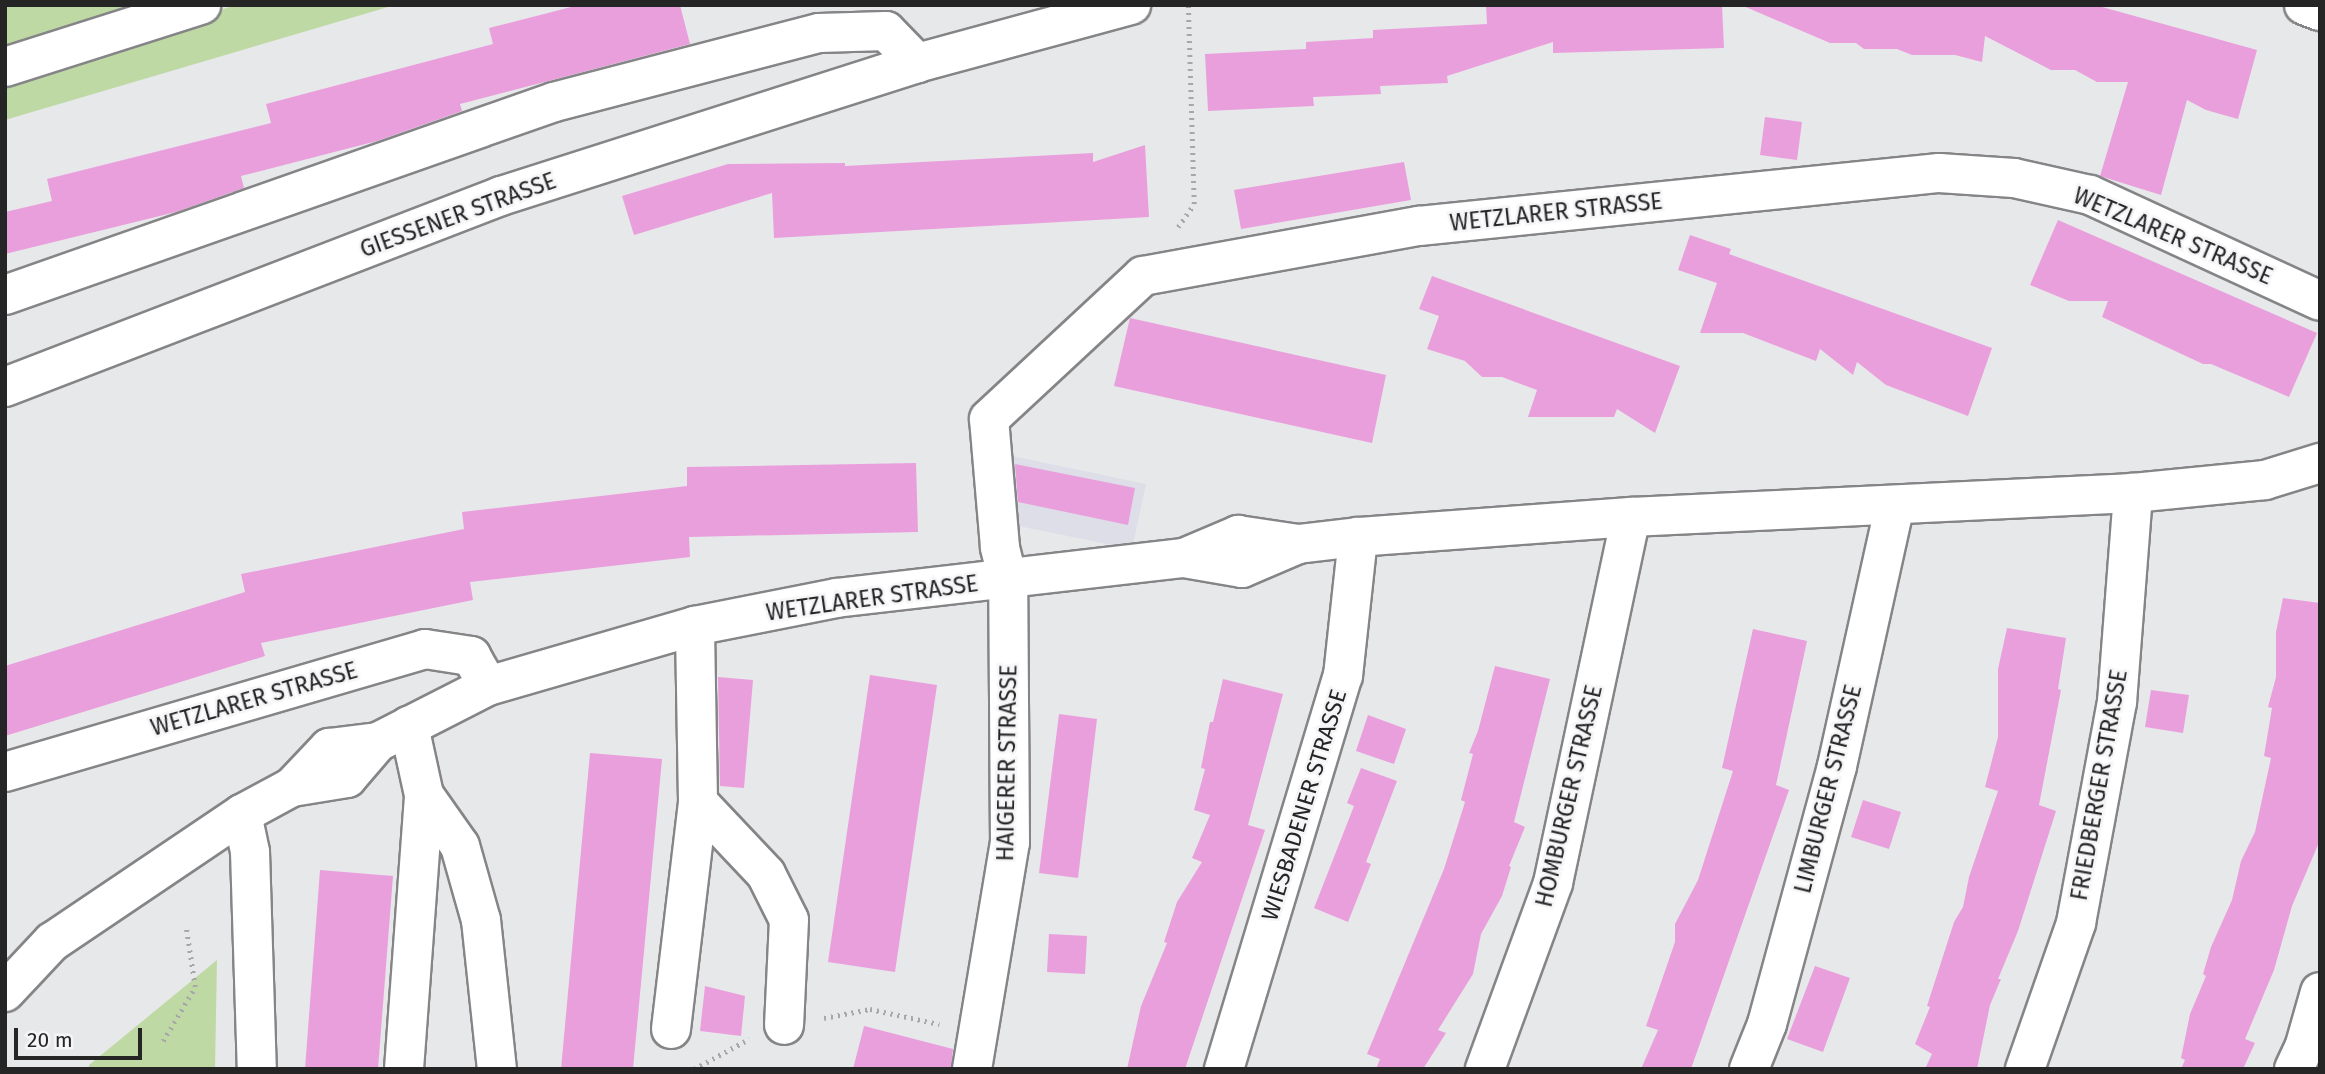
<!DOCTYPE html>
<html>
<head>
<meta charset="utf-8">
<style>
	body { margin:0 }
	#map { position:relative; width:2325px; height:1074px; overflow:hidden; background:#e7e8ea; font-family:"Fira Sans",sans-serif }
	div>[style] { position:absolute }
	.built>* { inset:0; background:#dddee8 }
	.green>* { inset:0; background:#bfd9a5 }
	.building>* { inset:0; background:#ea9fdd }
	.path>* { height:4.5px; margin-top:-2.25px; transform-origin:0; background:repeating-linear-gradient(90deg,#a6a7a8 0 2px,transparent 0 7px) }
	.roads { filter:drop-shadow(2px 0 #858587) drop-shadow(-2px 0 #858587) drop-shadow(0 2px #858587) drop-shadow(0 -2px #858587) }
	.minor>* { height:38px; margin:-19px; padding:0 19px; transform-origin:19px; border-radius:19px; background:#fff }
	.major>* { height:38px; margin:-19px; padding:0 19px; transform-origin:19px; border-radius:19px; background:#fff }
	span { translate:-50% -50%; white-space:nowrap; text-align:center; line-height:1.15; -webkit-text-stroke:5px #f5f5f7; paint-order:stroke }
	.street-label { font-size:23px; color:#252526 }
	.frame { position:absolute; inset:0; border:7px solid #252526; pointer-events:none }
	.scale { position:absolute; left:14px; top:1028px; width:128px; height:32px; box-sizing:border-box; border:4px solid #252526; border-top:0; padding-left:9px; font-size:21px; line-height:24px; white-space:nowrap; color:#252526; -webkit-text-stroke:5px #f5f5f7; paint-order:stroke }
</style>
</head>
<body>
<div id="map">
	<div class="built">
		<div style="clip-path:polygon(1013px 456px,1146px 484px,1132px 549px,999px 522px)"></div>
	</div>
	<div class="green">
		<div style="clip-path:polygon(5px 5px,135px 5px,5px 46px)"></div>
		<div style="clip-path:polygon(236px 5px,395px 5px,5px 120px,5px 77px)"></div>
		<div style="clip-path:polygon(217px 960px,215px 1069px,89px 1069px,89px 1065px)"></div>
	</div>
	<div class="building">
		<div style="clip-path:polygon(579px 5px,680px 5px,690px 44px,460px 104px,462px 111px,377px 141px,241px 176px,244px 188px,176px 212px,5px 254px,5px 212px,52px 201px,47px 179px,271px 123px,266px 104px,493px 44px,489px 28px)"></div>
		<div style="clip-path:polygon(1486px 5px,1722px 5px,1724px 48px,1553px 53px,1553px 42px,1447px 76px,1448px 83px,1380px 86px,1381px 94px,1313px 97px,1314px 106px,1208px 111px,1205px 54px,1306px 49px,1306px 42px,1373px 38px,1373px 30px,1487px 24px)"></div>
		<div style="clip-path:polygon(1741px 5px,2095px 5px,2257px 50px,2238px 119px,2206px 110px,2187px 100px,2161px 195px,2100px 176px,2128px 82px,2097px 82px,2075px 70px,2051px 70px,1985px 36px,1982px 62px,1955px 55px,1912px 55px,1897px 49px,1864px 49px,1856px 43px,1830px 43px)"></div>
		<div style="clip-path:polygon(1765px 117px,1802px 122px,1797px 160px,1760px 155px)"></div>
		<div style="clip-path:polygon(1145px 145px,1149px 217px,774px 238px,772px 193px,634px 235px,622px 196px,728px 164px,845px 163px,845px 166px,1093px 153px,1093px 162px)"></div>
		<div style="clip-path:polygon(1404px 162px,1411px 200px,1241px 229px,1234px 190px)"></div>
		<div style="clip-path:polygon(2058px 220px,2317px 333px,2289px 397px,2211px 364px,2203px 364px,2102px 317px,2108px 301px,2069px 301px,2030px 285px)"></div>
		<div style="clip-path:polygon(1690px 235px,1731px 249px,1729px 254px,1992px 348px,1968px 416px,1886px 385px,1857px 362px,1853px 375px,1820px 349px,1816px 361px,1743px 333px,1700px 333px,1717px 283px,1678px 270px)"></div>
		<div style="clip-path:polygon(1432px 276px,1680px 366px,1655px 433px,1617px 409px,1614px 417px,1528px 417px,1537px 390px,1502px 377px,1482px 377px,1465px 361px,1427px 349px,1439px 316px,1419px 309px)"></div>
		<div style="clip-path:polygon(1130px 318px,1386px 375px,1372px 443px,1114px 386px)"></div>
		<div style="clip-path:polygon(916px 463px,918px 532px,689px 537px,690px 557px,470px 582px,473px 600px,261px 643px,265px 656px,5px 736px,5px 666px,245px 592px,241px 574px,464px 529px,462px 512px,687px 486px,687px 467px)"></div>
		<div style="clip-path:polygon(1015px 464px,1135px 488px,1128px 525px,1018px 502px)"></div>
		<div style="clip-path:polygon(2283px 598px,2320px 603px,2320px 840px,2292px 906px,2274px 970px,2245px 1039px,2255px 1043px,2243px 1069px,2181px 1069px,2185px 1060px,2181px 1058px,2190px 1014px,2206px 976px,2203px 974px,2211px 947px,2232px 900px,2241px 861px,2255px 832px,2271px 758px,2264px 756px,2272px 708px,2268px 707px,2276px 677px,2276px 632px)"></div>
		<div style="clip-path:polygon(2007px 628px,2066px 638px,2058px 689px,2061px 690px,2039px 805px,2056px 811px,2018px 931px,1998px 979px,2001px 979px,1990px 1005px,1977px 1069px,1925px 1069px,1932px 1054px,1915px 1044px,1930px 1007px,1927px 1006px,1954px 922px,1963px 907px,1969px 877px,1998px 791px,1985px 787px,1998px 737px,1998px 669px)"></div>
		<div style="clip-path:polygon(1753px 629px,1807px 641px,1776px 785px,1789px 790px,1691px 1069px,1641px 1069px,1658px 1030px,1646px 1026px,1675px 942px,1675px 924px,1698px 880px,1733px 771px,1722px 768px)"></div>
		<div style="clip-path:polygon(1495px 666px,1550px 679px,1514px 822px,1525px 827px,1509px 866px,1511px 867px,1502px 896px,1481px 934px,1473px 974px,1438px 1030px,1446px 1033px,1423px 1069px,1376px 1069px,1380px 1059px,1367px 1054px,1444px 869px,1465px 802px,1461px 800px,1473px 754px,1469px 753px,1478px 731px)"></div>
		<div style="clip-path:polygon(870px 675px,937px 685px,895px 972px,828px 962px)"></div>
		<div style="clip-path:polygon(718px 677px,753px 680px,744px 788px,720px 786px)"></div>
		<div style="clip-path:polygon(1223px 679px,1283px 694px,1248px 825px,1265px 830px,1185px 1069px,1127px 1069px,1141px 1006px,1167px 943px,1164px 942px,1177px 902px,1202px 862px,1192px 858px,1210px 815px,1194px 810px,1205px 769px,1201px 768px,1210px 722px,1213px 722px)"></div>
		<div style="clip-path:polygon(2151px 690px,2189px 695px,2183px 733px,2145px 727px)"></div>
		<div style="clip-path:polygon(1059px 714px,1097px 719px,1078px 878px,1039px 873px)"></div>
		<div style="clip-path:polygon(1368px 715px,1406px 729px,1394px 764px,1356px 751px)"></div>
		<div style="clip-path:polygon(590px 753px,662px 759px,633px 1069px,561px 1069px)"></div>
		<div style="clip-path:polygon(1361px 768px,1397px 781px,1366px 862px,1371px 864px,1348px 922px,1314px 908px,1354px 806px,1347px 803px)"></div>
		<div style="clip-path:polygon(1863px 800px,1901px 812px,1889px 849px,1851px 837px)"></div>
		<div style="clip-path:polygon(320px 870px,393px 876px,378px 1069px,305px 1069px)"></div>
		<div style="clip-path:polygon(1049px 934px,1087px 936px,1085px 974px,1047px 972px)"></div>
		<div style="clip-path:polygon(1815px 966px,1850px 978px,1823px 1052px,1787px 1039px)"></div>
		<div style="clip-path:polygon(705px 986px,745px 996px,741px 1036px,700px 1031px)"></div>
		<div style="clip-path:polygon(864px 1026px,953px 1049px,951px 1069px,853px 1069px)"></div>
	</div>
	<div class="path">
		<div style="left:1178px;top:227px;width:28px;rotate:-55deg"></div>
		<div style="left:1194px;top:204px;width:199px;rotate:-91.7deg"></div>
		<div style="left:824px;top:1018px;width:47px;rotate:-11.1deg"></div>
		<div style="left:870px;top:1009px;width:71px;rotate:12.3deg"></div>
		<div style="left:163px;top:1041px;width:63px;rotate:-59.3deg"></div>
		<div style="left:195px;top:987px;width:61px;rotate:-98.5deg"></div>
		<div style="left:694px;top:1069px;width:63px;rotate:-28.6deg"></div>
	</div>
	<div class="roads">
		<div class="minor">
			<div style="left:2304px;top:5px;width:17px;rotate:21deg"></div>
			<div style="left:5px;top:295px;width:582px;rotate:-19.37deg"></div>
			<div style="left:554px;top:102px;width:274px;rotate:-14.6deg"></div>
			<div style="left:819px;top:33px;width:67px;rotate:-1.7deg"></div>
			<div style="left:886px;top:31px;width:45px;rotate:45.9deg"></div>
			<div style="left:5px;top:387px;width:532px;rotate:-21.06deg"></div>
			<div style="left:501px;top:196px;width:437px;rotate:-17.7deg"></div>
			<div style="left:917px;top:63px;width:222px;rotate:-15.2deg"></div>
			<div style="left:1184px;top:558px;width:59px;rotate:9.8deg"></div>
			<div style="left:1242px;top:568px;width:61px;rotate:-23.2deg"></div>
			<div style="left:1298px;top:544px;width:60px;rotate:-6.7deg"></div>
			<div style="left:1358px;top:537px;width:274px;rotate:-4.2deg"></div>
			<div style="left:1631px;top:517px;width:503px;rotate:-2.74deg"></div>
			<div style="left:2133px;top:493px;width:133px;rotate:-5.6deg"></div>
			<div style="left:2265px;top:480px;width:58px;rotate:-17.2deg"></div>
			<div style="left:5px;top:772px;width:438px;rotate:-16.3deg"></div>
			<div style="left:425px;top:649px;width:47px;rotate:8.7deg"></div>
			<div style="left:471px;top:656px;width:34px;rotate:60deg"></div>
			<div style="left:292px;top:787px;width:56px;rotate:-9.3deg"></div>
			<div style="left:347px;top:778px;width:48px;rotate:-49.3deg"></div>
			<div style="left:424px;top:795px;width:62px;rotate:54.8deg"></div>
			<div style="left:460px;top:846px;width:77px;rotate:74.2deg"></div>
			<div style="left:481px;top:920px;width:150px;rotate:83.9deg"></div>
			<div style="left:698px;top:802px;width:99px;rotate:46.6deg"></div>
			<div style="left:766px;top:874px;width:51px;rotate:63.4deg"></div>
			<div style="left:789px;top:920px;width:105px;rotate:92.7deg"></div>
			<div style="left:242px;top:814px;width:39px;rotate:78deg"></div>
			<div style="left:250px;top:852px;width:217px;rotate:88.2deg"></div>
			<div style="left:5px;top:992px;width:69px;rotate:-46.8deg"></div>
			<div style="left:52px;top:942px;width:229px;rotate:-34deg"></div>
			<div style="left:242px;top:814px;width:57px;rotate:-28.4deg"></div>
			<div style="left:292px;top:787px;width:54px;rotate:-46.5deg"></div>
			<div style="left:329px;top:748px;width:49px;rotate:-7deg"></div>
			<div style="left:378px;top:742px;width:123px;rotate:-27deg"></div>
			<div style="left:488px;top:686px;width:216px;rotate:-16.2deg"></div>
			<div style="left:695px;top:626px;width:144px;rotate:-11.2deg"></div>
			<div style="left:836px;top:598px;width:350px;rotate:-6.6deg"></div>
			<div style="left:1184px;top:558px;width:59px;rotate:-23.1deg"></div>
			<div style="left:1238px;top:535px;width:61px;rotate:8.5deg"></div>
			<div style="left:671px;top:1029px;width:229px;rotate:-83.2deg"></div>
			<div style="left:698px;top:802px;width:176px;rotate:-91deg"></div>
			<div style="left:404px;top:1069px;width:275px;rotate:-85.8deg"></div>
			<div style="left:424px;top:795px;width:71px;rotate:-102.3deg"></div>
			<div style="left:972px;top:1069px;width:229px;rotate:-80.5deg"></div>
			<div style="left:1010px;top:843px;width:263px;rotate:-90.4deg"></div>
			<div style="left:1008px;top:580px;width:34px;rotate:-104deg"></div>
			<div style="left:1000px;top:547px;width:128px;rotate:-94.9deg"></div>
			<div style="left:989px;top:419px;width:210px;rotate:-42.9deg"></div>
			<div style="left:1143px;top:276px;width:280px;rotate:-10.3deg"></div>
			<div style="left:1419px;top:226px;width:523px;rotate:-5.82deg"></div>
			<div style="left:1939px;top:173px;width:75px;rotate:3.8deg"></div>
			<div style="left:2014px;top:178px;width:78px;rotate:12.6deg"></div>
			<div style="left:2090px;top:195px;width:253px;rotate:24.7deg"></div>
			<div style="left:1224px;top:1069px;width:411px;rotate:-73.2deg"></div>
			<div style="left:1343px;top:676px;width:140px;rotate:-83.8deg"></div>
			<div style="left:1485px;top:1069px;width:198px;rotate:-69.9deg"></div>
			<div style="left:1553px;top:883px;width:374px;rotate:-78deg"></div>
			<div style="left:1749px;top:1069px;width:48px;rotate:-68.2deg"></div>
			<div style="left:1767px;top:1024px;width:267px;rotate:-74.8deg"></div>
			<div style="left:1837px;top:766px;width:267px;rotate:-77.5deg"></div>
			<div style="left:2025px;top:1069px;width:155px;rotate:-70.7deg"></div>
			<div style="left:2076px;top:923px;width:225px;rotate:-79.5deg"></div>
			<div style="left:2117px;top:702px;width:210px;rotate:-85.6deg"></div>
			<div style="left:2294px;top:1069px;width:26px;rotate:-65deg"></div>
			<div style="left:2305px;top:1045px;width:55px;rotate:-74.2deg"></div>
		</div>
		<div class="major">
			<div style="left:5px;top:67px;width:206px;rotate:-17.6deg"></div>
		</div>
	</div>
	<div class="street-label">
		<span style="left:1556px;top:212px;rotate:-6deg">WETZLARER STRASSE</span>
		<span style="left:458px;top:215px;rotate:-20deg">GIESSENER STRASSE</span>
		<span style="left:2173px;top:236px;rotate:23deg">WETZLARER STRASSE</span>
		<span style="left:872px;top:598px;rotate:-8deg">WETZLARER STRASSE</span>
		<span style="left:254px;top:699px;rotate:-16deg">WETZLARER STRASSE</span>
		<span style="left:1007px;top:763px;rotate:-89deg">HAIGERER STRASSE</span>
		<span style="left:2099px;top:785px;rotate:-80deg">FRIEDBERGER STRASSE</span>
		<span style="left:1828px;top:789px;rotate:-76deg">LIMBURGER STRASSE</span>
		<span style="left:1569px;top:796px;rotate:-77deg">HOMBURGER STRASSE</span>
		<span style="left:1304px;top:805px;rotate:-73deg">WIESBADENER STRASSE</span>
	</div>
	<div class="frame"></div>
	<div class="scale">20 m</div>
</div>
</body>
</html>
